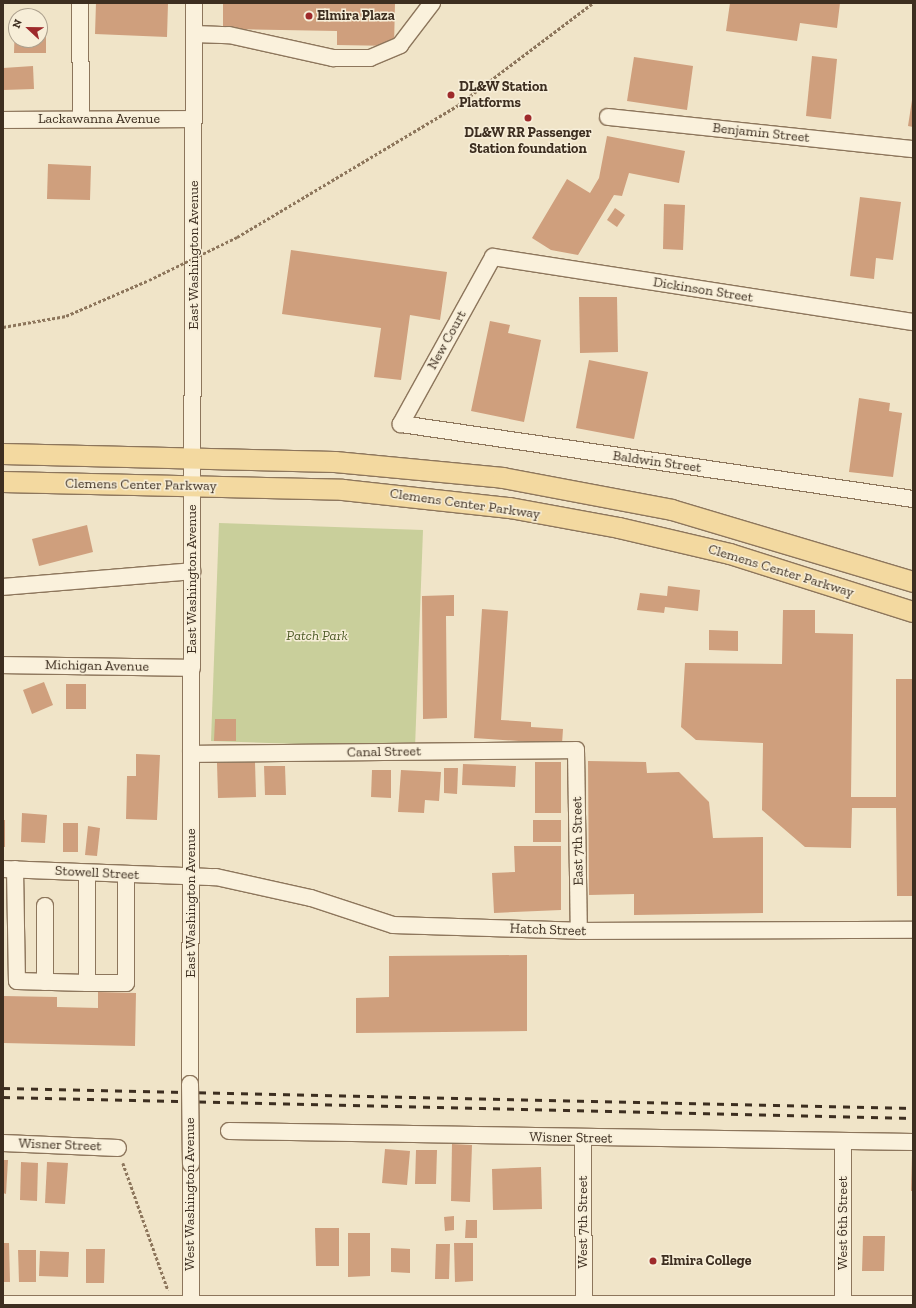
<!DOCTYPE html>
<html>
<head>
<meta charset="utf-8">
<style>
	body { margin:0 }
	#map { position:relative; width:916px; height:1308px; overflow:hidden; background:#f0e4c8; font-family:"Zilla Slab",serif }
	div>[style] { position:absolute }
	.green>* { inset:0; background:#c9cf9b }
	.building>* { inset:0; background:#cf9f7d }
	.path>* { height:2.5px; margin-top:-1.25px; transform-origin:0; background:repeating-linear-gradient(90deg,#8d765c 0 3px,transparent 0 5px) }
	.roads { filter:drop-shadow(1px 0 #8d765c) drop-shadow(-1px 0 #8d765c) drop-shadow(0 1px #8d765c) drop-shadow(0 -1px #8d765c) }
	.minor>* { height:16px; margin:-8px; padding:0 8px; transform-origin:8px; border-radius:8px; background:#faf1dc }
	.major>* { height:20px; margin:-10px; padding:0 10px; transform-origin:10px; border-radius:10px; background:#f3d9a0 }
	.rail>* { height:3px; margin-top:-1.5px; transform-origin:0; background:repeating-linear-gradient(90deg,#3d2e20 0 7px,transparent 0 14px) }
	.path-bridge>* { height:2.5px; margin-top:-1.25px; transform-origin:0; background:repeating-linear-gradient(90deg,#8d765c 0 3px,transparent 0 5px) }
	.bridges { filter:drop-shadow(1px 0 #8d765c) drop-shadow(-1px 0 #8d765c) drop-shadow(0 1px #8d765c) drop-shadow(0 -1px #8d765c) }
	.minor-bridge>* { height:16px; margin:-8px; padding:0 8px; transform-origin:8px; border-radius:8px; background:#faf1dc }
	.dots>* { width:11px; height:11px; translate:-50% -50%; box-sizing:border-box; border:2px solid #f7eed8; border-radius:50% }
	span { translate:-50% -50%; white-space:nowrap; text-align:center; line-height:1.15; -webkit-text-stroke:3px #f7eed8; paint-order:stroke }
	.poi-label { font-size:14px; color:#3d2e20; font-weight:700 }
	.left { translate:0 -50%; text-align:left }
	.street-label { font-size:14px; color:#3d2e20 }
	.park-label { font-size:14px; color:#4d5a26; font-style:italic }
	.frame { position:absolute; inset:0; border:4px solid #3d2e20; pointer-events:none }
	.north { position:absolute; left:8px; top:8px; width:40px; height:40px; box-sizing:border-box; background:#f7eed8; border:1px solid #ada18e; border-radius:50%; rotate:292deg; font-size:11px; font-weight:700; line-height:16px; text-align:center; color:#3d2e20 }
	.north::after { content:''; display:block; margin:auto; width:14px; height:18px; background:#9e2a2b; clip-path:polygon(50% 0,100% 100%,50% 72%,0 100%) }
</style>
</head>
<body>
<div id="map">
	<div class="green">
		<div style="clip-path:polygon(219px 523px,423px 530px,415px 748px,211px 741px)"></div>
	</div>
	<div class="building">
		<div style="clip-path:polygon(96px 3px,168px 3px,167px 37px,95px 34px)"></div>
		<div style="clip-path:polygon(223px 3px,395px 3px,394px 46px,337px 45px,337px 31px,223px 29px)"></div>
		<div style="clip-path:polygon(730px 3px,840px 3px,837px 28px,800px 23px,797px 41px,726px 31px)"></div>
		<div style="clip-path:polygon(15px 18px,16px 40px,40px 40px,40px 19px,46px 19px,46px 53px,14px 53px)"></div>
		<div style="clip-path:polygon(812px 56px,837px 59px,831px 119px,806px 116px)"></div>
		<div style="clip-path:polygon(634px 57px,693px 66px,687px 110px,627px 101px)"></div>
		<div style="clip-path:polygon(33px 66px,34px 89px,3px 90px,3px 68px)"></div>
		<div style="clip-path:polygon(912px 100px,913px 100px,913px 127px,908px 126px)"></div>
		<div style="clip-path:polygon(607px 136px,685px 151px,679px 183px,629px 173px,622px 196px,614px 195px,578px 255px,551px 250px,532px 238px,567px 179px,590px 193px,599px 178px)"></div>
		<div style="clip-path:polygon(48px 164px,91px 166px,90px 200px,47px 199px)"></div>
		<div style="clip-path:polygon(860px 197px,901px 202px,893px 260px,876px 258px,874px 279px,850px 276px)"></div>
		<div style="clip-path:polygon(664px 204px,685px 205px,683px 250px,663px 249px)"></div>
		<div style="clip-path:polygon(615px 208px,625px 215px,617px 227px,607px 220px)"></div>
		<div style="clip-path:polygon(291px 250px,447px 272px,440px 320px,410px 315px,401px 380px,374px 377px,381px 328px,282px 314px)"></div>
		<div style="clip-path:polygon(579px 297px,617px 297px,618px 352px,580px 353px)"></div>
		<div style="clip-path:polygon(490px 321px,510px 325px,508px 333px,541px 340px,524px 422px,471px 411px)"></div>
		<div style="clip-path:polygon(589px 360px,648px 372px,634px 439px,576px 428px)"></div>
		<div style="clip-path:polygon(859px 398px,890px 403px,889px 411px,902px 413px,893px 477px,849px 472px)"></div>
		<div style="clip-path:polygon(87px 525px,93px 552px,39px 566px,32px 539px)"></div>
		<div style="clip-path:polygon(668px 586px,700px 590px,698px 611px,665px 607px,664px 613px,637px 610px,640px 593px,667px 596px)"></div>
		<div style="clip-path:polygon(454px 595px,454px 616px,446px 616px,447px 718px,423px 719px,422px 596px)"></div>
		<div style="clip-path:polygon(482px 609px,508px 611px,501px 720px,531px 722px,531px 727px,563px 729px,562px 744px,474px 738px)"></div>
		<div style="clip-path:polygon(783px 610px,815px 610px,815px 633px,853px 634px,851px 797px,896px 797px,896px 679px,913px 679px,913px 896px,897px 896px,896px 808px,852px 808px,851px 848px,805px 847px,762px 810px,763px 743px,696px 740px,681px 727px,685px 663px,782px 664px)"></div>
		<div style="clip-path:polygon(709px 630px,738px 631px,738px 651px,709px 650px)"></div>
		<div style="clip-path:polygon(44px 682px,53px 705px,32px 714px,23px 690px)"></div>
		<div style="clip-path:polygon(66px 684px,86px 684px,86px 709px,66px 709px)"></div>
		<div style="clip-path:polygon(215px 719px,236px 719px,236px 741px,214px 741px)"></div>
		<div style="clip-path:polygon(136px 754px,160px 755px,157px 820px,126px 819px,127px 776px,136px 776px)"></div>
		<div style="clip-path:polygon(588px 761px,646px 762px,647px 773px,679px 772px,709px 802px,713px 838px,763px 837px,763px 913px,634px 915px,634px 894px,589px 895px)"></div>
		<div style="clip-path:polygon(255px 762px,256px 797px,218px 798px,217px 763px)"></div>
		<div style="clip-path:polygon(535px 762px,561px 762px,561px 813px,535px 813px)"></div>
		<div style="clip-path:polygon(463px 764px,516px 766px,515px 787px,462px 785px)"></div>
		<div style="clip-path:polygon(264px 766px,285px 766px,286px 795px,265px 795px)"></div>
		<div style="clip-path:polygon(444px 768px,458px 768px,457px 794px,444px 793px)"></div>
		<div style="clip-path:polygon(372px 770px,391px 770px,391px 798px,371px 797px)"></div>
		<div style="clip-path:polygon(401px 770px,441px 772px,439px 801px,425px 800px,424px 813px,398px 812px)"></div>
		<div style="clip-path:polygon(22px 813px,47px 815px,45px 843px,21px 842px)"></div>
		<div style="clip-path:polygon(3px 820px,5px 820px,5px 847px,3px 847px)"></div>
		<div style="clip-path:polygon(533px 820px,561px 820px,561px 842px,533px 842px)"></div>
		<div style="clip-path:polygon(63px 823px,78px 823px,78px 852px,63px 852px)"></div>
		<div style="clip-path:polygon(88px 826px,100px 828px,97px 856px,85px 855px)"></div>
		<div style="clip-path:polygon(514px 846px,561px 846px,561px 910px,494px 913px,492px 873px,515px 872px)"></div>
		<div style="clip-path:polygon(527px 955px,527px 1031px,356px 1033px,356px 998px,389px 997px,389px 956px)"></div>
		<div style="clip-path:polygon(98px 992px,136px 993px,135px 1046px,3px 1043px,3px 996px,57px 997px,57px 1007px,98px 1008px)"></div>
		<div style="clip-path:polygon(452px 1144px,472px 1145px,470px 1202px,451px 1201px)"></div>
		<div style="clip-path:polygon(385px 1149px,410px 1151px,407px 1185px,382px 1183px)"></div>
		<div style="clip-path:polygon(416px 1150px,437px 1150px,436px 1184px,415px 1184px)"></div>
		<div style="clip-path:polygon(912px 1155px,913px 1155px,913px 1191px,911px 1191px)"></div>
		<div style="clip-path:polygon(3px 1160px,8px 1160px,6px 1194px,3px 1193px)"></div>
		<div style="clip-path:polygon(21px 1162px,38px 1163px,37px 1201px,20px 1200px)"></div>
		<div style="clip-path:polygon(47px 1162px,68px 1163px,65px 1204px,45px 1203px)"></div>
		<div style="clip-path:polygon(541px 1167px,542px 1209px,493px 1210px,492px 1169px)"></div>
		<div style="clip-path:polygon(454px 1216px,454px 1230px,445px 1231px,444px 1217px)"></div>
		<div style="clip-path:polygon(466px 1220px,477px 1220px,477px 1238px,465px 1238px)"></div>
		<div style="clip-path:polygon(315px 1228px,339px 1228px,339px 1266px,316px 1266px)"></div>
		<div style="clip-path:polygon(348px 1233px,370px 1233px,370px 1276px,348px 1277px)"></div>
		<div style="clip-path:polygon(863px 1236px,885px 1236px,884px 1271px,862px 1271px)"></div>
		<div style="clip-path:polygon(3px 1243px,9px 1243px,10px 1282px,3px 1282px)"></div>
		<div style="clip-path:polygon(454px 1243px,473px 1243px,473px 1281px,455px 1282px)"></div>
		<div style="clip-path:polygon(436px 1244px,450px 1244px,449px 1279px,435px 1279px)"></div>
		<div style="clip-path:polygon(391px 1248px,410px 1249px,410px 1273px,391px 1272px)"></div>
		<div style="clip-path:polygon(86px 1249px,105px 1249px,104px 1283px,86px 1283px)"></div>
		<div style="clip-path:polygon(18px 1250px,36px 1250px,36px 1282px,19px 1282px)"></div>
		<div style="clip-path:polygon(40px 1251px,69px 1252px,68px 1277px,39px 1276px)"></div>
	</div>
	<div class="path">
		<div style="left:237px;top:237px;width:257px;rotate:-30.8deg"></div>
		<div style="left:458px;top:105px;width:169px;rotate:-37.1deg"></div>
		<div style="left:3px;top:327px;width:64px;rotate:-9.9deg"></div>
		<div style="left:66px;top:316px;width:90px;rotate:-23.4deg"></div>
		<div style="left:123px;top:1163px;width:135px;rotate:70.5deg"></div>
	</div>
	<div class="roads">
		<div class="minor">
			<div style="left:80px;top:3px;width:116px;rotate:89.5deg"></div>
			<div style="left:194px;top:34px;width:35px;rotate:2deg"></div>
			<div style="left:229px;top:35px;width:107px;rotate:12.5deg"></div>
			<div style="left:333px;top:58px;width:37px"></div>
			<div style="left:370px;top:58px;width:33px;rotate:-23deg"></div>
			<div style="left:400px;top:45px;width:53px;rotate:-52.7deg"></div>
			<div style="left:608px;top:117px;width:307px;rotate:6deg"></div>
			<div style="left:3px;top:120px;width:191px;rotate:-0.3deg"></div>
			<div style="left:913px;top:322px;width:425px;rotate:-171.2deg"></div>
			<div style="left:493px;top:257px;width:191px;rotate:118.9deg"></div>
			<div style="left:401px;top:424px;width:517px;rotate:8.33deg"></div>
			<div style="left:3px;top:587px;width:190px;rotate:-4.8deg"></div>
			<div style="left:3px;top:665px;width:189px;rotate:0.9deg"></div>
			<div style="left:191px;top:754px;width:385px;rotate:-0.6deg"></div>
			<div style="left:576px;top:750px;width:181px;rotate:89.1deg"></div>
			<div style="left:3px;top:869px;width:213px;rotate:2.2deg"></div>
			<div style="left:216px;top:877px;width:97px;rotate:12.5deg"></div>
			<div style="left:311px;top:898px;width:86px;rotate:18.2deg"></div>
			<div style="left:393px;top:925px;width:186px;rotate:1.8deg"></div>
			<div style="left:579px;top:931px;width:334px;rotate:-0.2deg"></div>
			<div style="left:15px;top:869px;width:112px;rotate:89deg"></div>
			<div style="left:17px;top:981px;width:70px;rotate:1.6deg"></div>
			<div style="left:87px;top:983px;width:110px;rotate:-90deg"></div>
			<div style="left:45px;top:982px;width:76px;rotate:-90deg"></div>
			<div style="left:87px;top:983px;width:39px"></div>
			<div style="left:126px;top:983px;width:109px;rotate:-90deg"></div>
			<div style="left:190px;top:1084px;width:1081px;rotate:-89.79deg"></div>
			<div style="left:229px;top:1131px;width:684px;rotate:0.92deg"></div>
			<div style="left:583px;top:1138px;width:167px;rotate:89.7deg"></div>
			<div style="left:3px;top:1143px;width:115px;rotate:2.5deg"></div>
			<div style="left:191px;top:1164px;width:141px;rotate:90deg"></div>
			<div style="left:3px;top:1304px;width:910px"></div>
			<div style="left:843px;top:1305px;width:163px;rotate:-90deg"></div>
		</div>
		<div class="major">
			<div style="left:3px;top:454px;width:332px;rotate:1.4deg"></div>
			<div style="left:335px;top:462px;width:169px;rotate:5.4deg"></div>
			<div style="left:503px;top:478px;width:172px;rotate:10.7deg"></div>
			<div style="left:672px;top:510px;width:252px;rotate:16.6deg"></div>
			<div style="left:3px;top:482px;width:340px;rotate:1.3deg"></div>
			<div style="left:343px;top:490px;width:168px;rotate:6.2deg"></div>
			<div style="left:510px;top:508px;width:111px;rotate:10.4deg"></div>
			<div style="left:619px;top:528px;width:114px;rotate:13.2deg"></div>
			<div style="left:730px;top:554px;width:192px;rotate:17.6deg"></div>
		</div>
	</div>
	<div class="rail">
		<div style="left:3px;top:1088px;width:910px;rotate:1.26deg"></div>
		<div style="left:3px;top:1097px;width:910px;rotate:1.32deg"></div>
	</div>
	<div class="path-bridge">
		<div style="left:149px;top:280px;width:98px;rotate:-26deg"></div>
	</div>
	<div class="bridges">
		<div class="minor-bridge">
			<div style="left:190px;top:1084px;width:80px;rotate:89.3deg"></div>
		</div>
	</div>
	<div class="dots">
		<div style="left:309px;top:16px;background:#9e2a2b"></div>
		<div style="left:451px;top:95px;background:#9e2a2b"></div>
		<div style="left:528px;top:118px;background:#9e2a2b"></div>
		<div style="left:653px;top:1261px;background:#9e2a2b"></div>
	</div>
	<div class="poi-label">
		<span class="left" style="left:317px;top:16px">Elmira Plaza</span>
		<span class="left" style="left:459px;top:95px">DL&amp;W Station<br>Platforms</span>
		<span style="left:528px;top:141px">DL&amp;W RR Passenger<br>Station foundation</span>
		<span class="left" style="left:661px;top:1261px">Elmira College</span>
	</div>
	<div class="street-label">
		<span style="left:99px;top:119px">Lackawanna Avenue</span>
		<span style="left:761px;top:133px;rotate:6deg">Benjamin Street</span>
		<span style="left:194px;top:255px;rotate:-90deg">East Washington Avenue</span>
		<span style="left:703px;top:290px;rotate:9deg">Dickinson Street</span>
		<span style="left:447px;top:340px;rotate:-61deg">New Court</span>
		<span style="left:657px;top:462px;rotate:8deg">Baldwin Street</span>
		<span style="left:141px;top:485px;rotate:1deg">Clemens Center Parkway</span>
		<span style="left:465px;top:504px;rotate:8deg">Clemens Center Parkway</span>
		<span style="left:781px;top:571px;rotate:17deg">Clemens Center Parkway</span>
		<span style="left:192px;top:579px;rotate:-90deg">East Washington Avenue</span>
		<span style="left:97px;top:666px;rotate:1deg">Michigan Avenue</span>
		<span style="left:384px;top:752px;rotate:-1deg">Canal Street</span>
		<span style="left:578px;top:841px;rotate:-91deg">East 7th Street</span>
		<span style="left:97px;top:873px;rotate:3deg">Stowell Street</span>
		<span style="left:191px;top:903px;rotate:-90deg">East Washington Avenue</span>
		<span style="left:548px;top:930px;rotate:2deg">Hatch Street</span>
		<span style="left:571px;top:1138px;rotate:1deg">Wisner Street</span>
		<span style="left:60px;top:1145px;rotate:2deg">Wisner Street</span>
		<span style="left:190px;top:1194px;rotate:-90deg">West Washington Avenue</span>
		<span style="left:583px;top:1222px;rotate:-90deg">West 7th Street</span>
		<span style="left:843px;top:1223px;rotate:-90deg">West 6th Street</span>
	</div>
	<div class="park-label">
		<span style="left:317px;top:636px">Patch Park</span>
	</div>
	<div class="frame"></div>
	<div class="north">N</div>
</div>
</body>
</html>
